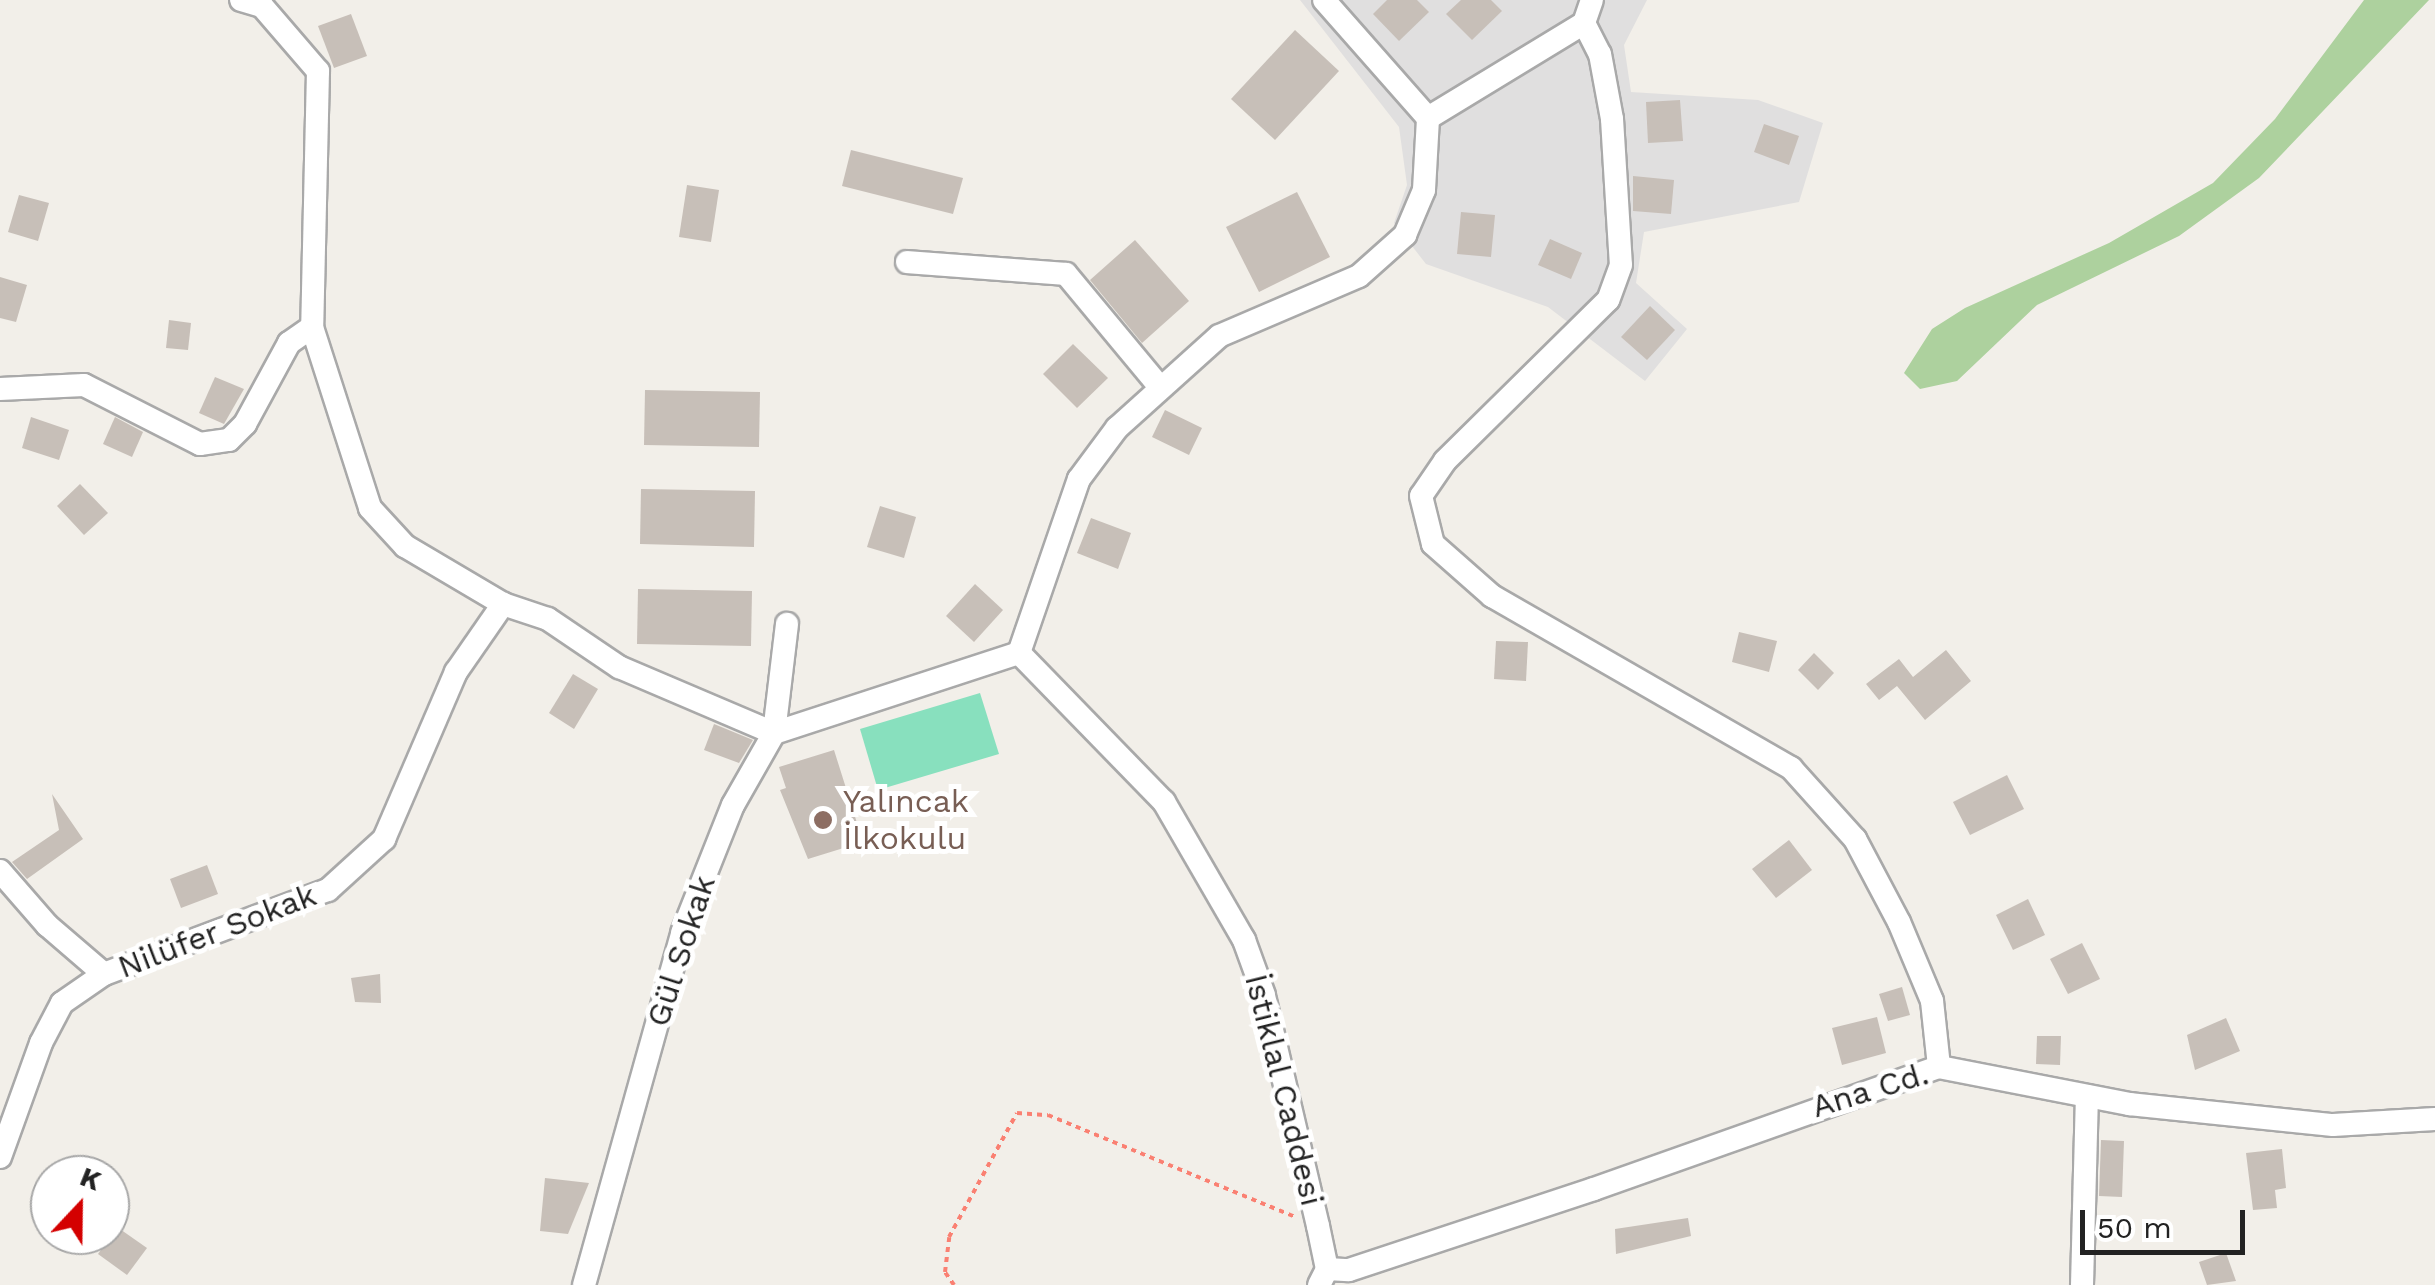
<!DOCTYPE html>
<html>
<head>
<meta charset="utf-8">
<style>
	body { margin:0 }
	#map { position:relative; width:2435px; height:1285px; overflow:hidden; background:#f2efe9; font-family:"Work Sans",sans-serif }
	div>[style] { position:absolute }
	.residential>* { inset:0; background:#e0dfdf }
	.forest>* { inset:0; background:#add19e }
	.pitch>* { inset:0; background:#88e0be }
	.building>* { inset:0; background:#c7bfb8 }
	.path>* { height:4px; margin-top:-2px; transform-origin:0; background:repeating-linear-gradient(90deg,#fa8072 0 5px,transparent 0 10px) }
	.roads { filter:drop-shadow(2px 0 #a9a9a9) drop-shadow(-2px 0 #a9a9a9) drop-shadow(0 2px #a9a9a9) drop-shadow(0 -2px #a9a9a9) }
	.street>* { height:22px; margin:-11px; padding:0 11px; transform-origin:11px; border-radius:11px; background:#fff }
	.dots>* { width:28px; height:28px; translate:-50% -50%; box-sizing:border-box; border:5px solid #fff; border-radius:50% }
	span { translate:-50% -50%; white-space:nowrap; text-align:center; line-height:1.15; -webkit-text-stroke:10px #fff; paint-order:stroke }
	.education-label { font-size:32px; color:#785e54 }
	.left { translate:0 -50%; text-align:left }
	.street-label { font-size:32px; color:#222 }
	.north { position:absolute; left:30px; top:1155px; width:100px; height:100px; box-sizing:border-box; background:#fff; border:2px solid #a7a7a7; border-radius:50%; rotate:22deg; font-size:28px; font-weight:700; line-height:40px; text-align:center; color:#222 }
	.north::after { content:''; display:block; margin:auto; width:35px; height:45px; background:#d40000; clip-path:polygon(50% 0,100% 100%,50% 72%,0 100%) }
	.scale { position:absolute; left:2080px; top:1210px; width:165px; height:45px; box-sizing:border-box; border:5px solid #222; border-top:0; padding-left:12px; font-size:30px; line-height:35px; white-space:nowrap; color:#222; -webkit-text-stroke:8px #fff; paint-order:stroke }
</style>
</head>
<body>
<div id="map">
	<div class="residential">
		<div style="clip-path:polygon(1300px 0,1647px 0,1624px 45px,1631px 92px,1758px 100px,1823px 123px,1799px 202px,1644px 232px,1636px 283px,1687px 329px,1645px 381px,1548px 307px,1426px 264px,1394px 223px,1407px 185px,1399px 127px)"></div>
	</div>
	<div class="forest">
		<div style="clip-path:polygon(2364px 0,2429px 0,2259px 178px,2179px 236px,2037px 305px,1957px 381px,1920px 389px,1904px 373px,1932px 329px,1965px 308px,2109px 243px,2213px 183px,2275px 119px)"></div>
	</div>
	<div class="pitch">
		<div style="clip-path:polygon(980px 693px,999px 754px,878px 790px,860px 729px)"></div>
	</div>
	<div class="building">
		<div style="clip-path:polygon(1387px 0,1417px 0,1429px 12px,1399px 41px,1373px 14px)"></div>
		<div style="clip-path:polygon(1461px 0,1491px 0,1502px 11px,1472px 40px,1446px 14px)"></div>
		<div style="clip-path:polygon(351px 14px,367px 56px,334px 68px,318px 26px)"></div>
		<div style="clip-path:polygon(1295px 30px,1339px 71px,1275px 140px,1231px 99px)"></div>
		<div style="clip-path:polygon(1680px 100px,1683px 141px,1648px 143px,1646px 102px)"></div>
		<div style="clip-path:polygon(1764px 124px,1799px 136px,1789px 165px,1754px 152px)"></div>
		<div style="clip-path:polygon(851px 150px,963px 178px,953px 214px,842px 186px)"></div>
		<div style="clip-path:polygon(1633px 176px,1674px 180px,1671px 214px,1633px 211px)"></div>
		<div style="clip-path:polygon(687px 185px,719px 190px,711px 242px,679px 237px)"></div>
		<div style="clip-path:polygon(1297px 192px,1330px 257px,1259px 292px,1226px 227px)"></div>
		<div style="clip-path:polygon(19px 195px,49px 203px,38px 241px,8px 232px)"></div>
		<div style="clip-path:polygon(1461px 212px,1495px 215px,1491px 257px,1457px 254px)"></div>
		<div style="clip-path:polygon(1550px 239px,1582px 253px,1571px 279px,1538px 265px)"></div>
		<div style="clip-path:polygon(1135px 240px,1189px 301px,1142px 343px,1090px 280px)"></div>
		<div style="clip-path:polygon(0 277px,27px 285px,16px 322px,0 318px)"></div>
		<div style="clip-path:polygon(1650px 306px,1675px 330px,1647px 360px,1621px 337px)"></div>
		<div style="clip-path:polygon(169px 320px,191px 323px,188px 350px,166px 348px)"></div>
		<div style="clip-path:polygon(1073px 344px,1108px 378px,1077px 408px,1043px 374px)"></div>
		<div style="clip-path:polygon(215px 377px,244px 389px,224px 424px,199px 413px)"></div>
		<div style="clip-path:polygon(645px 390px,760px 392px,759px 447px,644px 445px)"></div>
		<div style="clip-path:polygon(1165px 410px,1202px 428px,1189px 455px,1152px 437px)"></div>
		<div style="clip-path:polygon(31px 417px,69px 430px,59px 460px,22px 448px)"></div>
		<div style="clip-path:polygon(115px 417px,143px 432px,132px 457px,103px 444px)"></div>
		<div style="clip-path:polygon(80px 484px,108px 513px,84px 535px,57px 506px)"></div>
		<div style="clip-path:polygon(641px 489px,755px 491px,754px 547px,640px 544px)"></div>
		<div style="clip-path:polygon(880px 506px,916px 517px,904px 558px,867px 547px)"></div>
		<div style="clip-path:polygon(1091px 518px,1131px 533px,1118px 569px,1077px 553px)"></div>
		<div style="clip-path:polygon(975px 584px,1003px 610px,974px 642px,946px 616px)"></div>
		<div style="clip-path:polygon(638px 589px,752px 591px,751px 646px,637px 644px)"></div>
		<div style="clip-path:polygon(1739px 632px,1777px 641px,1769px 672px,1732px 662px)"></div>
		<div style="clip-path:polygon(1496px 641px,1528px 642px,1526px 681px,1494px 679px)"></div>
		<div style="clip-path:polygon(1946px 650px,1971px 681px,1925px 720px,1897px 686px,1879px 700px,1866px 684px,1899px 659px,1913px 677px)"></div>
		<div style="clip-path:polygon(1814px 653px,1834px 673px,1818px 690px,1798px 670px)"></div>
		<div style="clip-path:polygon(573px 674px,598px 689px,574px 729px,549px 713px)"></div>
		<div style="clip-path:polygon(714px 724px,753px 740px,739px 763px,704px 750px)"></div>
		<div style="clip-path:polygon(834px 750px,863px 842px,808px 859px,780px 790px,786px 788px,779px 767px)"></div>
		<div style="clip-path:polygon(2007px 775px,2024px 809px,1970px 835px,1953px 802px)"></div>
		<div style="clip-path:polygon(52px 794px,83px 839px,27px 879px,12px 862px,59px 830px)"></div>
		<div style="clip-path:polygon(1789px 840px,1812px 870px,1776px 898px,1752px 869px)"></div>
		<div style="clip-path:polygon(207px 865px,218px 894px,181px 908px,170px 879px)"></div>
		<div style="clip-path:polygon(2028px 899px,2045px 935px,2013px 950px,1996px 915px)"></div>
		<div style="clip-path:polygon(2082px 943px,2100px 979px,2068px 994px,2050px 959px)"></div>
		<div style="clip-path:polygon(380px 974px,381px 1003px,355px 1002px,351px 978px)"></div>
		<div style="clip-path:polygon(1902px 987px,1910px 1015px,1888px 1021px,1879px 994px)"></div>
		<div style="clip-path:polygon(1877px 1017px,1886px 1053px,1842px 1065px,1832px 1028px)"></div>
		<div style="clip-path:polygon(2226px 1018px,2240px 1051px,2195px 1070px,2187px 1035px)"></div>
		<div style="clip-path:polygon(2037px 1036px,2061px 1036px,2060px 1065px,2036px 1064px)"></div>
		<div style="clip-path:polygon(2101px 1140px,2124px 1141px,2122px 1197px,2099px 1196px)"></div>
		<div style="clip-path:polygon(2282px 1149px,2286px 1188px,2275px 1190px,2277px 1208px,2253px 1210px,2246px 1153px)"></div>
		<div style="clip-path:polygon(545px 1178px,589px 1183px,568px 1234px,540px 1231px)"></div>
		<div style="clip-path:polygon(1688px 1218px,1691px 1236px,1616px 1254px,1615px 1229px)"></div>
		<div style="clip-path:polygon(117px 1227px,147px 1248px,127px 1275px,98px 1254px)"></div>
		<div style="clip-path:polygon(2226px 1253px,2236px 1281px,2207px 1285px,2199px 1262px)"></div>
	</div>
	<div class="path">
		<div style="left:954px;top:1285px;width:16px;rotate:-125deg"></div>
		<div style="left:945px;top:1272px;width:35px;rotate:-83deg"></div>
		<div style="left:949px;top:1237px;width:141px;rotate:-61.3deg"></div>
		<div style="left:1017px;top:1113px;width:31px;rotate:4deg"></div>
		<div style="left:1048px;top:1115px;width:267px;rotate:22.4deg"></div>
	</div>
	<div class="roads">
		<div class="street">
			<div style="left:241px;top:0;width:22px;rotate:16deg"></div>
			<div style="left:262px;top:6px;width:86px;rotate:49.3deg"></div>
			<div style="left:318px;top:71px;width:256px;rotate:91.3deg"></div>
			<div style="left:312px;top:327px;width:190px;rotate:72.2deg"></div>
			<div style="left:370px;top:508px;width:52px;rotate:47.4deg"></div>
			<div style="left:405px;top:546px;width:114px;rotate:30.6deg"></div>
			<div style="left:503px;top:604px;width:47px;rotate:18.4deg"></div>
			<div style="left:548px;top:619px;width:86px;rotate:34.1deg"></div>
			<div style="left:619px;top:667px;width:168px;rotate:23.1deg"></div>
			<div style="left:774px;top:733px;width:258px;rotate:-18.1deg"></div>
			<div style="left:1584px;top:23px;width:35px;rotate:63deg"></div>
			<div style="left:1600px;top:54px;width:66px;rotate:79.5deg"></div>
			<div style="left:1612px;top:119px;width:146px;rotate:86.5deg"></div>
			<div style="left:1621px;top:265px;width:37px;rotate:110deg"></div>
			<div style="left:1608px;top:300px;width:229px;rotate:135.4deg"></div>
			<div style="left:1445px;top:461px;width:42px;rotate:124.4deg"></div>
			<div style="left:1421px;top:496px;width:49px;rotate:76deg"></div>
			<div style="left:1433px;top:544px;width:79px;rotate:41.4deg"></div>
			<div style="left:1492px;top:596px;width:345px;rotate:29.9deg"></div>
			<div style="left:1791px;top:768px;width:96px;rotate:48deg"></div>
			<div style="left:1855px;top:839px;width:94px;rotate:62.1deg"></div>
			<div style="left:1899px;top:922px;width:86px;rotate:67.3deg"></div>
			<div style="left:1932px;top:1001px;width:66px;rotate:83.9deg"></div>
			<div style="left:1428px;top:118px;width:183px;rotate:-31.3deg"></div>
			<div style="left:1584px;top:23px;width:24px;rotate:-71deg"></div>
			<div style="left:907px;top:262px;width:159px;rotate:4.3deg"></div>
			<div style="left:1066px;top:274px;width:144px;rotate:50.3deg"></div>
			<div style="left:0;top:389px;width:84px;rotate:-2.7deg"></div>
			<div style="left:84px;top:385px;width:130px;rotate:27deg"></div>
			<div style="left:200px;top:444px;width:29px;rotate:-8deg"></div>
			<div style="left:229px;top:440px;width:23px;rotate:-45deg"></div>
			<div style="left:245px;top:424px;width:92px;rotate:-61.5deg"></div>
			<div style="left:289px;top:343px;width:28px;rotate:-35deg"></div>
			<div style="left:0;top:871px;width:72px;rotate:49deg"></div>
			<div style="left:47px;top:925px;width:75px;rotate:40.7deg"></div>
			<div style="left:0;top:1157px;width:121px;rotate:-70.2deg"></div>
			<div style="left:41px;top:1043px;width:45px;rotate:-62.3deg"></div>
			<div style="left:62px;top:1003px;width:51px;rotate:-34.6deg"></div>
			<div style="left:104px;top:974px;width:239px;rotate:-20.6deg"></div>
			<div style="left:328px;top:890px;width:76px;rotate:-42.3deg"></div>
			<div style="left:384px;top:839px;width:182px;rotate:-66.7deg"></div>
			<div style="left:456px;top:672px;width:83px;rotate:-55.3deg"></div>
			<div style="left:1327px;top:1269px;width:22px;rotate:3deg"></div>
			<div style="left:1349px;top:1270px;width:258px;rotate:-18.3deg"></div>
			<div style="left:1594px;top:1189px;width:366px;rotate:-19.5deg"></div>
			<div style="left:1939px;top:1067px;width:194px;rotate:11deg"></div>
			<div style="left:2129px;top:1104px;width:205px;rotate:5.9deg"></div>
			<div style="left:2333px;top:1125px;width:102px;rotate:-3.4deg"></div>
			<div style="left:584px;top:1285px;width:365px;rotate:-74.4deg"></div>
			<div style="left:682px;top:933px;width:138px;rotate:-68.3deg"></div>
			<div style="left:733px;top:805px;width:83px;rotate:-60.3deg"></div>
			<div style="left:774px;top:733px;width:110px;rotate:-83.2deg"></div>
			<div style="left:1319px;top:1285px;width:18px;rotate:-63deg"></div>
			<div style="left:1327px;top:1269px;width:44px;rotate:-101.8deg"></div>
			<div style="left:1318px;top:1226px;width:237px;rotate:-103.2deg"></div>
			<div style="left:1264px;top:995px;width:59px;rotate:-110deg"></div>
			<div style="left:1244px;top:940px;width:160px;rotate:-120.1deg"></div>
			<div style="left:1164px;top:802px;width:208px;rotate:-134.2deg"></div>
			<div style="left:1019px;top:653px;width:184px;rotate:-71deg"></div>
			<div style="left:1079px;top:479px;width:64px;rotate:-53.3deg"></div>
			<div style="left:1117px;top:428px;width:137px;rotate:-42deg"></div>
			<div style="left:1219px;top:336px;width:152px;rotate:-23.2deg"></div>
			<div style="left:1359px;top:276px;width:62px;rotate:-41.7deg"></div>
			<div style="left:1405px;top:235px;width:49px;rotate:-67.1deg"></div>
			<div style="left:1424px;top:190px;width:72px;rotate:-86.8deg"></div>
			<div style="left:1428px;top:118px;width:157px;rotate:-131.4deg"></div>
			<div style="left:2082px;top:1285px;width:189px;rotate:-88.5deg"></div>
		</div>
	</div>
	<div class="dots">
		<div style="left:823px;top:820px;background:#8d6e63"></div>
	</div>
	<div class="education-label">
		<span class="left" style="left:843px;top:820px">Yalıncak<br>İlkokulu</span>
	</div>
	<div class="street-label">
		<span style="left:217px;top:931px;rotate:-21deg">Nilüfer Sokak</span>
		<span style="left:681px;top:951px;rotate:-72deg">Gül Sokak</span>
		<span style="left:1284px;top:1090px;rotate:76deg">İstiklal Caddesi</span>
		<span style="left:1870px;top:1090px;rotate:-17deg">Ana Cd.</span>
	</div>
	<div class="north">K</div>
	<div class="scale">50 m</div>
</div>
</body>
</html>
